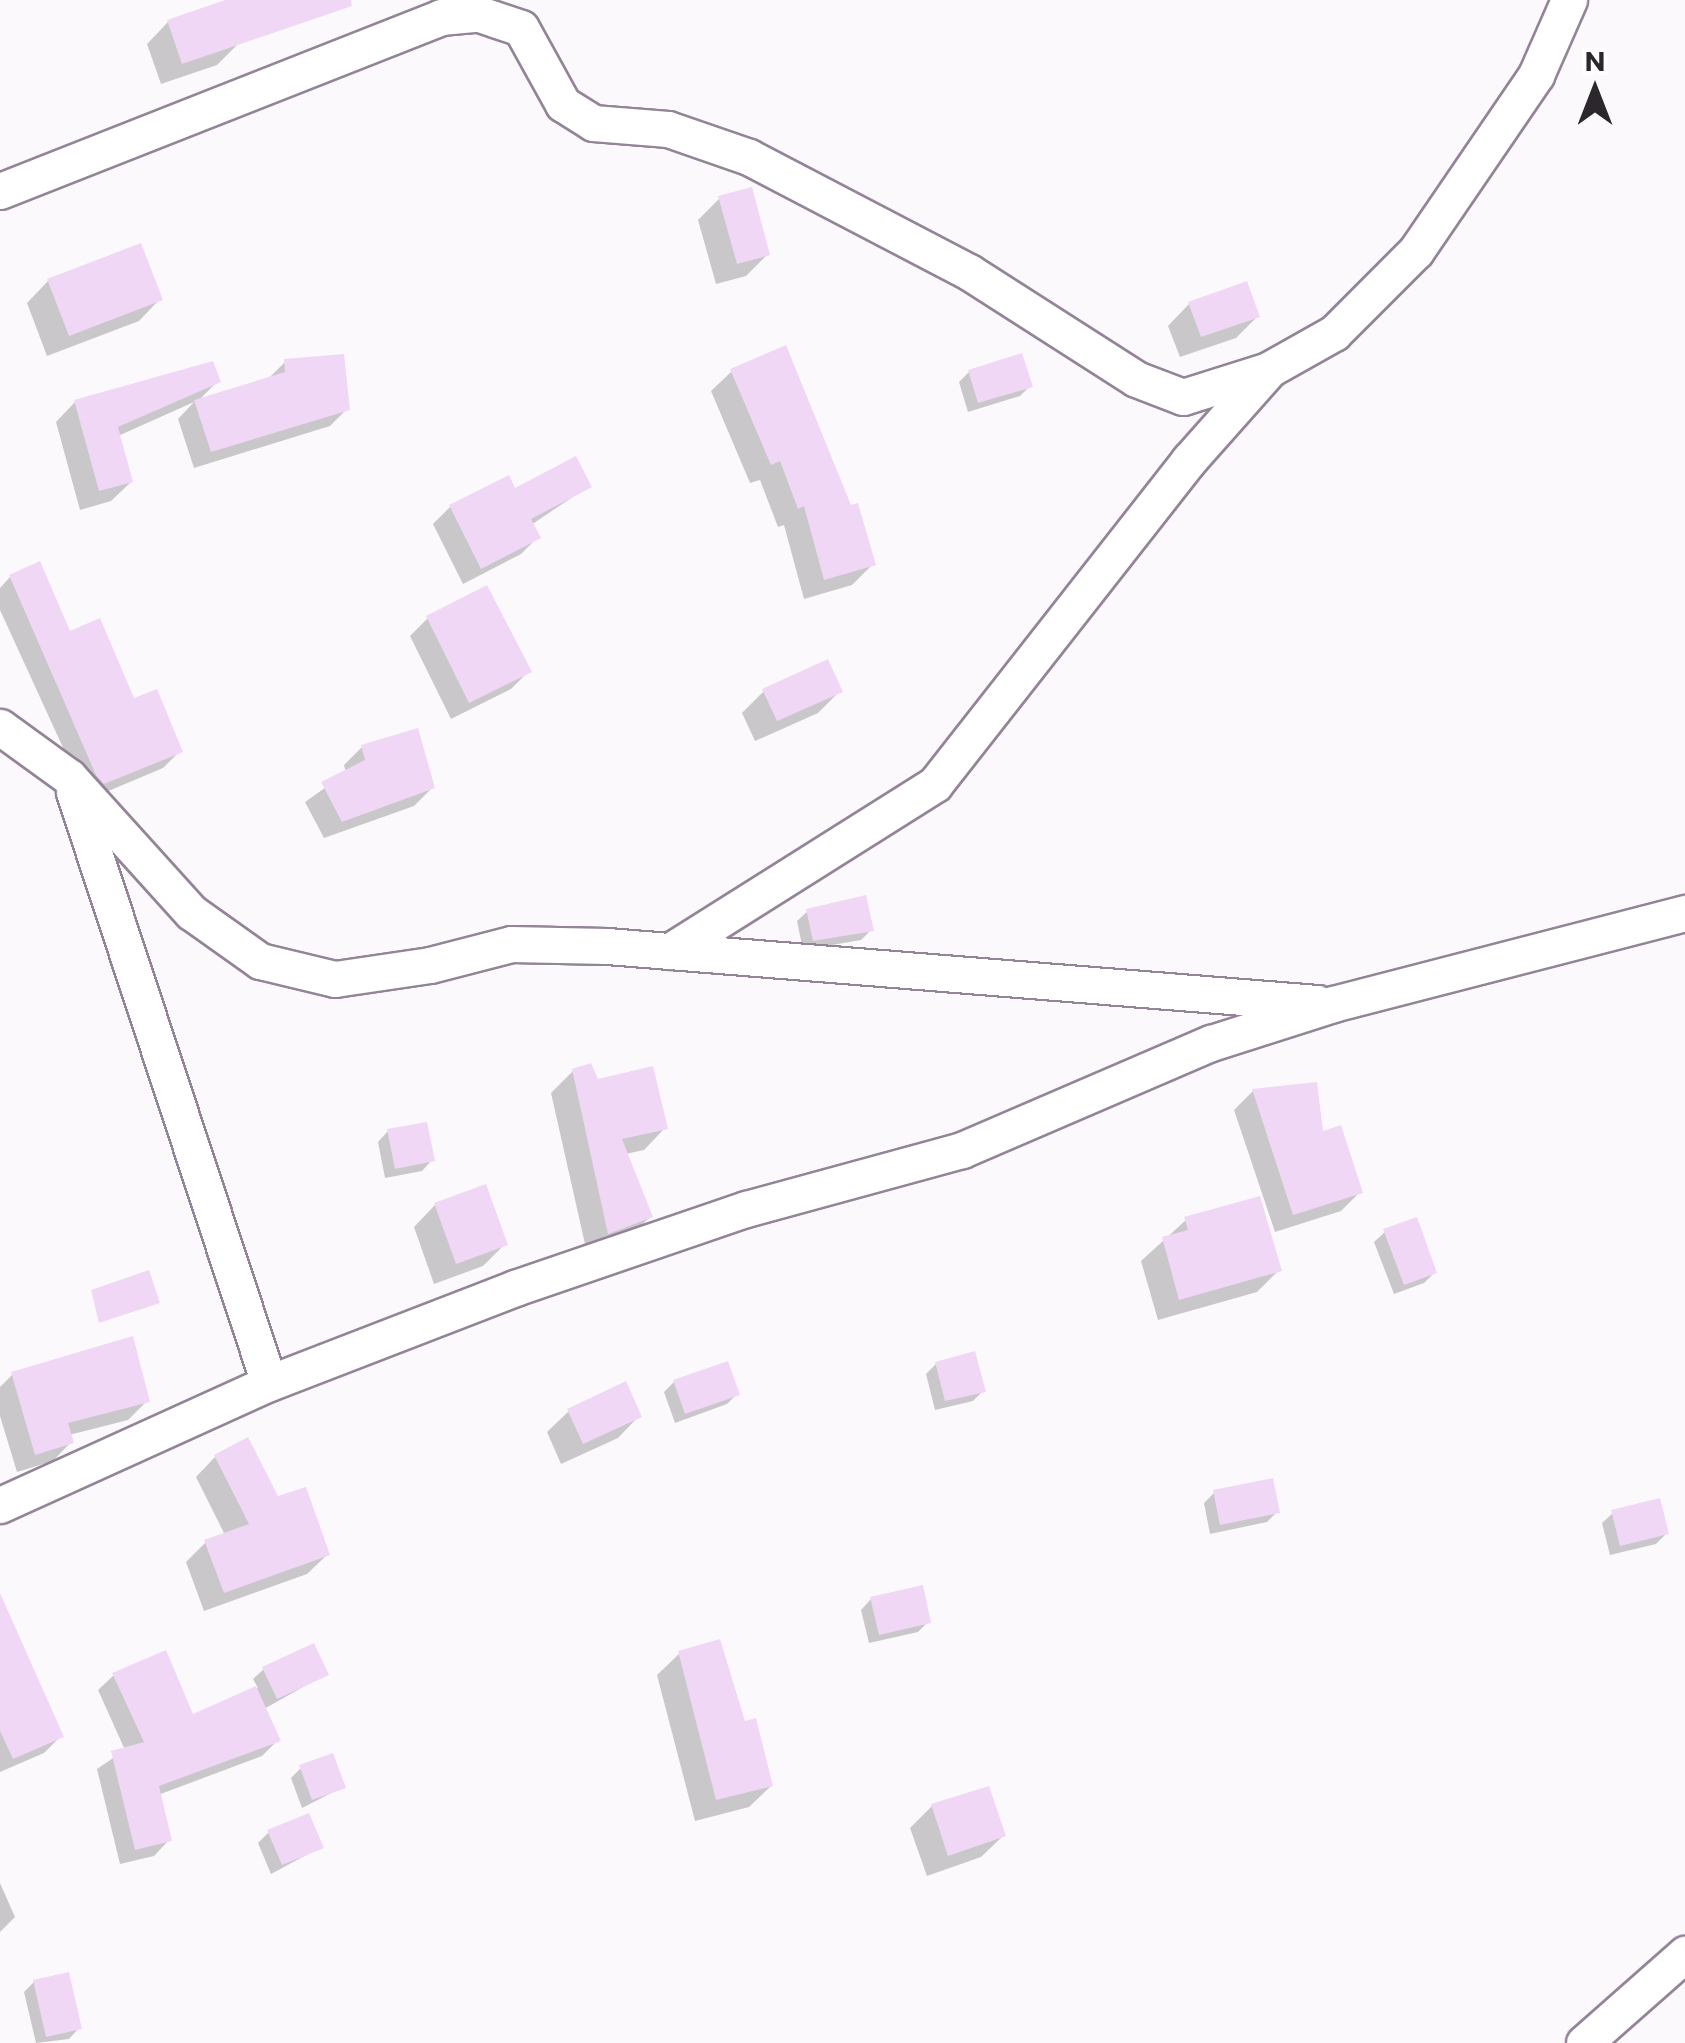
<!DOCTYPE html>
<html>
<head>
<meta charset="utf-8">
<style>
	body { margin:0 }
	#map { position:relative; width:1685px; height:2043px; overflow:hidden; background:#fcf9fd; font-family:Commissioner,sans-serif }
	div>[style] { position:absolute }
	.shadow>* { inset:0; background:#0003 }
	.building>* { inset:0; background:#efd7f5 }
	.roads { filter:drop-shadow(2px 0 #938497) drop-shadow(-2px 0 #938497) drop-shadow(0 2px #938497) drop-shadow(0 -2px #938497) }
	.minor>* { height:35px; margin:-17.5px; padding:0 17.5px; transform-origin:17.5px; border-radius:17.5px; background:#fff }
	span { translate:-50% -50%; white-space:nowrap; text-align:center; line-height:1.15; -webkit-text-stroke:8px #fff; paint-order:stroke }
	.north { position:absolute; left:1545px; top:40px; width:100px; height:100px; -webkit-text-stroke:8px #fff; paint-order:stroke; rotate:0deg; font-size:28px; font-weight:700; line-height:40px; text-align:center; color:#2c262d }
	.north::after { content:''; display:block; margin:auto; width:35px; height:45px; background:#2c262d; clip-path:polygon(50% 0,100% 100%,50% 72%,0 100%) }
</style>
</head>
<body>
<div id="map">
	<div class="shadow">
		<div style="clip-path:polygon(168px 22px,239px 43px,217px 65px,161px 84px,147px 44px)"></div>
		<div style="clip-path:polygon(720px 198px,768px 254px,746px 276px,716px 284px,698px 220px)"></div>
		<div style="clip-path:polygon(48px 281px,160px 299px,139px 321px,47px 356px,27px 303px)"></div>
		<div style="clip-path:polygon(1189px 304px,1258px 316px,1236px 338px,1180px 357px,1168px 326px)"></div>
		<div style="clip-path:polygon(285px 362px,347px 409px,330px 426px,194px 468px,178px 419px,194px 402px,118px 436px,131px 482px,111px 501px,80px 510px,56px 422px,75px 402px,218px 381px,198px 401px,267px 380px)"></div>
		<div style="clip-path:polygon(732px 371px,873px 564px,852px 585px,804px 599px,784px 525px,778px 527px,760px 480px,750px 483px,711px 391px)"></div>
		<div style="clip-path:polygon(969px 372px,1030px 386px,1020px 396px,968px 412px,959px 382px)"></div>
		<div style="clip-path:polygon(589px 486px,531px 525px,538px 537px,521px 554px,463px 584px,433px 524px,450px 507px,514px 492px)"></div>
		<div style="clip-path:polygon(10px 577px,180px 751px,163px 768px,87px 800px,0 610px,0 588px)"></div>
		<div style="clip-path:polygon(428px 618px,529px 671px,511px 689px,451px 719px,410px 636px)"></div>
		<div style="clip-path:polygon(764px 691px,840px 691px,818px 713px,755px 741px,742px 713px)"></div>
		<div style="clip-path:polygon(362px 747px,432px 788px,414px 806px,324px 838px,305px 802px,346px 773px,344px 765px)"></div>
		<div style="clip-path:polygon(808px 911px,871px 930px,861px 940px,803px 950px,797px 921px)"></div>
		<div style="clip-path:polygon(573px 1071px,665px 1128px,644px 1150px,625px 1154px,650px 1217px,628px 1238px,587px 1253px,551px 1093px)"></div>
		<div style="clip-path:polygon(1253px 1091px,1321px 1135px,1360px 1192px,1341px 1211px,1275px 1232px,1234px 1110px)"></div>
		<div style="clip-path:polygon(388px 1131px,432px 1160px,422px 1171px,385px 1178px,378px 1142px)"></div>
		<div style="clip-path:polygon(435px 1205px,505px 1244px,483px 1266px,434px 1284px,414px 1227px)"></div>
		<div style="clip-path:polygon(1186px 1220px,1279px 1270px,1257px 1292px,1158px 1320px,1141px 1261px)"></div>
		<div style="clip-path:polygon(1385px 1232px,1434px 1273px,1424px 1283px,1394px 1294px,1374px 1242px)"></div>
		<div style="clip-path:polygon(936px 1364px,983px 1391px,973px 1401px,935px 1410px,926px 1374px)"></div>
		<div style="clip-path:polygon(12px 1375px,147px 1401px,128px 1420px,69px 1435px,71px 1442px,53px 1461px,17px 1472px,0 1416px,0 1387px)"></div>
		<div style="clip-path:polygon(674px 1382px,737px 1394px,727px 1404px,675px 1423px,664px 1392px)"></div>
		<div style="clip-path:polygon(569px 1411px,639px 1416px,618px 1438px,561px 1464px,547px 1432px)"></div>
		<div style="clip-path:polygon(215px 1457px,276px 1499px,327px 1555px,307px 1574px,204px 1611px,186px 1562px,206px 1542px,225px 1535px,196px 1477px)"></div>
		<div style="clip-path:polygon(1214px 1493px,1277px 1512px,1267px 1522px,1210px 1534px,1204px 1503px)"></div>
		<div style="clip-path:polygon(1613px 1513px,1666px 1534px,1656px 1544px,1610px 1555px,1602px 1523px)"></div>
		<div style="clip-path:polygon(871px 1599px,928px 1622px,918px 1632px,869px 1643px,861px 1610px)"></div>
		<div style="clip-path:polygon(0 1654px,61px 1736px,44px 1753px,0 1772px)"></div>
		<div style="clip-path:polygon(679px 1654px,744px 1724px,771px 1786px,749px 1807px,695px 1821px,657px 1675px)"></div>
		<div style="clip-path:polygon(264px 1669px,326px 1674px,264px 1709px,278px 1740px,262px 1756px,158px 1795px,169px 1840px,154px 1856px,120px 1864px,97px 1769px,125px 1750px,98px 1690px,114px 1675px,192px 1718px,258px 1688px,253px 1679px)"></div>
		<div style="clip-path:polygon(301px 1768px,343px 1787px,302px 1808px,291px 1778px)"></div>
		<div style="clip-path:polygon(932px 1806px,1003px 1836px,981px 1857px,927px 1876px,910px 1828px)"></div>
		<div style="clip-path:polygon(269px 1832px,321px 1847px,271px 1874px,258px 1843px)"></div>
		<div style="clip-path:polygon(0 1883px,15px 1917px,0 1932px)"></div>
		<div style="clip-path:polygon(34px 1982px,79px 2028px,69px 2039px,36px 2043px,24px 1992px)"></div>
	</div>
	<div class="building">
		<div style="clip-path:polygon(225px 0,351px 0,352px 6px,182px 64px,167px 20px)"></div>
		<div style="clip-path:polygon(752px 187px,770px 255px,737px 264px,718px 196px)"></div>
		<div style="clip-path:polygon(141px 243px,163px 300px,69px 336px,47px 279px)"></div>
		<div style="clip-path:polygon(1247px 281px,1260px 317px,1201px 337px,1188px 302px)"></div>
		<div style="clip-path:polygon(786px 345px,851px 505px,858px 503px,876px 565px,824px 580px,804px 506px,798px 509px,780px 461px,771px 465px,730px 369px)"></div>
		<div style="clip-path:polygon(1022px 353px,1033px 387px,978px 403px,968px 370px)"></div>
		<div style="clip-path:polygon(344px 354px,350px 410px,211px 452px,194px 400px,285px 372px,284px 359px)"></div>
		<div style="clip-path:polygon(213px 361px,221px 382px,118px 427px,133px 482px,99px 491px,74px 400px)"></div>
		<div style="clip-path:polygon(576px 456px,592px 487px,531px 519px,541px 538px,481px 569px,449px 505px,509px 475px,515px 488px)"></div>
		<div style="clip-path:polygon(40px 561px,70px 631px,100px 618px,134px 698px,157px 689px,183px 752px,104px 784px,96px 775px,9px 575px)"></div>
		<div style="clip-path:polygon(487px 585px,532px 672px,469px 703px,426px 616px)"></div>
		<div style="clip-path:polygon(828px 659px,843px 692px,777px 721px,762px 689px)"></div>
		<div style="clip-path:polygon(418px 728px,435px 788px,342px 822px,321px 782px,365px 760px,361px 745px)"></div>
		<div style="clip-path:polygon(866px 895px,874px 931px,813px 941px,806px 909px)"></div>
		<div style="clip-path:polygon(591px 1063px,598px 1079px,653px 1066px,668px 1129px,622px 1139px,653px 1217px,608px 1234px,572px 1069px)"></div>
		<div style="clip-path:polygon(1317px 1082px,1323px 1131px,1341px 1125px,1363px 1193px,1293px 1215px,1252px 1089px)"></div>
		<div style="clip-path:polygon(427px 1122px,435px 1161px,395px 1169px,387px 1129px)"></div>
		<div style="clip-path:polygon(486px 1184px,508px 1245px,456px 1264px,434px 1203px)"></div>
		<div style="clip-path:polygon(1260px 1196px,1282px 1271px,1179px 1300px,1162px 1237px,1188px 1230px,1184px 1217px)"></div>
		<div style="clip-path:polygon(1417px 1217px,1437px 1273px,1404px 1285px,1383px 1229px)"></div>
		<div style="clip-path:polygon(149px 1270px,160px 1303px,99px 1323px,91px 1290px)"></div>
		<div style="clip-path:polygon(133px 1336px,150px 1402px,68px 1423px,74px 1443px,35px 1455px,11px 1372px)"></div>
		<div style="clip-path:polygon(975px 1351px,986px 1392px,945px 1401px,935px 1362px)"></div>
		<div style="clip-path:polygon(728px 1361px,740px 1395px,685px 1414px,673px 1380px)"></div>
		<div style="clip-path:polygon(626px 1381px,642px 1417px,583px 1444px,567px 1409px)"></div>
		<div style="clip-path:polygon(248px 1437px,278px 1496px,306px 1487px,330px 1555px,224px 1593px,204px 1540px,249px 1524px,214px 1455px)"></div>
		<div style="clip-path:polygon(1273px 1478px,1280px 1513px,1220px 1525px,1213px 1490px)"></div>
		<div style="clip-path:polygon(1660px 1498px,1669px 1534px,1620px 1546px,1611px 1510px)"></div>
		<div style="clip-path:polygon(923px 1585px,931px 1623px,879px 1635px,870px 1597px)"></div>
		<div style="clip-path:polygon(0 1593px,64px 1737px,13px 1759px,0 1731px)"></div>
		<div style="clip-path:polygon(720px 1639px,745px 1721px,756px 1718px,773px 1786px,716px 1800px,678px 1651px)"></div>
		<div style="clip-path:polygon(314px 1643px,329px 1675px,277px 1699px,262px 1667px)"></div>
		<div style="clip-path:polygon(166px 1650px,193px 1714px,256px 1686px,281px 1741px,159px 1786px,172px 1841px,135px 1850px,111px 1751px,144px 1742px,112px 1673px)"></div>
		<div style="clip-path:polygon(333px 1753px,346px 1788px,312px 1800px,299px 1765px)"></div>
		<div style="clip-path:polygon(989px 1786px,1006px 1836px,948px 1856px,931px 1804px)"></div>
		<div style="clip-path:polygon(309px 1813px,324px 1848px,282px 1865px,267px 1830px)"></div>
		<div style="clip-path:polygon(69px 1972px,82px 2029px,46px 2037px,33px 1980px)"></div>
	</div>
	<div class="roads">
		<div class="minor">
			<div style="left:0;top:191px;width:474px;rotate:-21.5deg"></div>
			<div style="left:441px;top:17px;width:38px;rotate:-5deg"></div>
			<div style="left:479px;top:14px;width:44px;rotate:18.4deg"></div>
			<div style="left:521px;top:28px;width:87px;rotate:61.1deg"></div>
			<div style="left:563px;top:104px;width:36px;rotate:32deg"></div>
			<div style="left:593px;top:123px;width:75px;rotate:4.6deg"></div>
			<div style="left:668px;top:129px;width:86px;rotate:19.1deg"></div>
			<div style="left:749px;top:157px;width:248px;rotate:27.6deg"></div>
			<div style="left:969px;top:272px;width:198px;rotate:32.6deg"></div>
			<div style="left:1136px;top:379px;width:50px;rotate:21deg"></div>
			<div style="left:1183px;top:397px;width:89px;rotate:-17.6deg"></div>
			<div style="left:1268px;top:370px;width:76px;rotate:-29.3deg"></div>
			<div style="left:1334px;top:333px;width:116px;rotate:-45deg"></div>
			<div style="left:1416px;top:251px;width:213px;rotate:-55.7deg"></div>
			<div style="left:1536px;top:75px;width:82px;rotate:-66.3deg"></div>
			<div style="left:0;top:727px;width:85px;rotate:35.9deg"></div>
			<div style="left:69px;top:777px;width:182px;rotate:47.9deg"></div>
			<div style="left:191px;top:912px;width:85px;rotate:35.4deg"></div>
			<div style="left:260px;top:961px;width:77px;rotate:13.5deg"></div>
			<div style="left:335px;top:979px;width:96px;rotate:-8.4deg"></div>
			<div style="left:430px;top:965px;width:84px;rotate:-14.5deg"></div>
			<div style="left:511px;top:944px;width:96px;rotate:1.2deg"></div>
			<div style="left:607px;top:946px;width:712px;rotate:4.59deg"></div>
			<div style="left:74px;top:792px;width:622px;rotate:71.74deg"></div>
			<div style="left:670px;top:951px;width:313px;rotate:-32.2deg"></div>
			<div style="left:935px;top:784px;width:412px;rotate:-51.9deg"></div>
			<div style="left:1189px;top:460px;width:119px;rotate:-48.4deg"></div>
			<div style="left:0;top:1505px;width:295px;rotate:-24.4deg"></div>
			<div style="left:269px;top:1383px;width:264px;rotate:-21.1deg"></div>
			<div style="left:515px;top:1288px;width:244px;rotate:-18.9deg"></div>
			<div style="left:746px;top:1209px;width:224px;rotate:-15.3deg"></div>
			<div style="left:962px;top:1150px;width:271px;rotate:-23.3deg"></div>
			<div style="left:1211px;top:1043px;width:128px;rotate:-17.7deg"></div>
			<div style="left:1333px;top:1004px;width:364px;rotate:-14.5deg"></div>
			<div style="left:1584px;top:2043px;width:135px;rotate:-41.4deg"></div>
		</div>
	</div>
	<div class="north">N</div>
</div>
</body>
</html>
